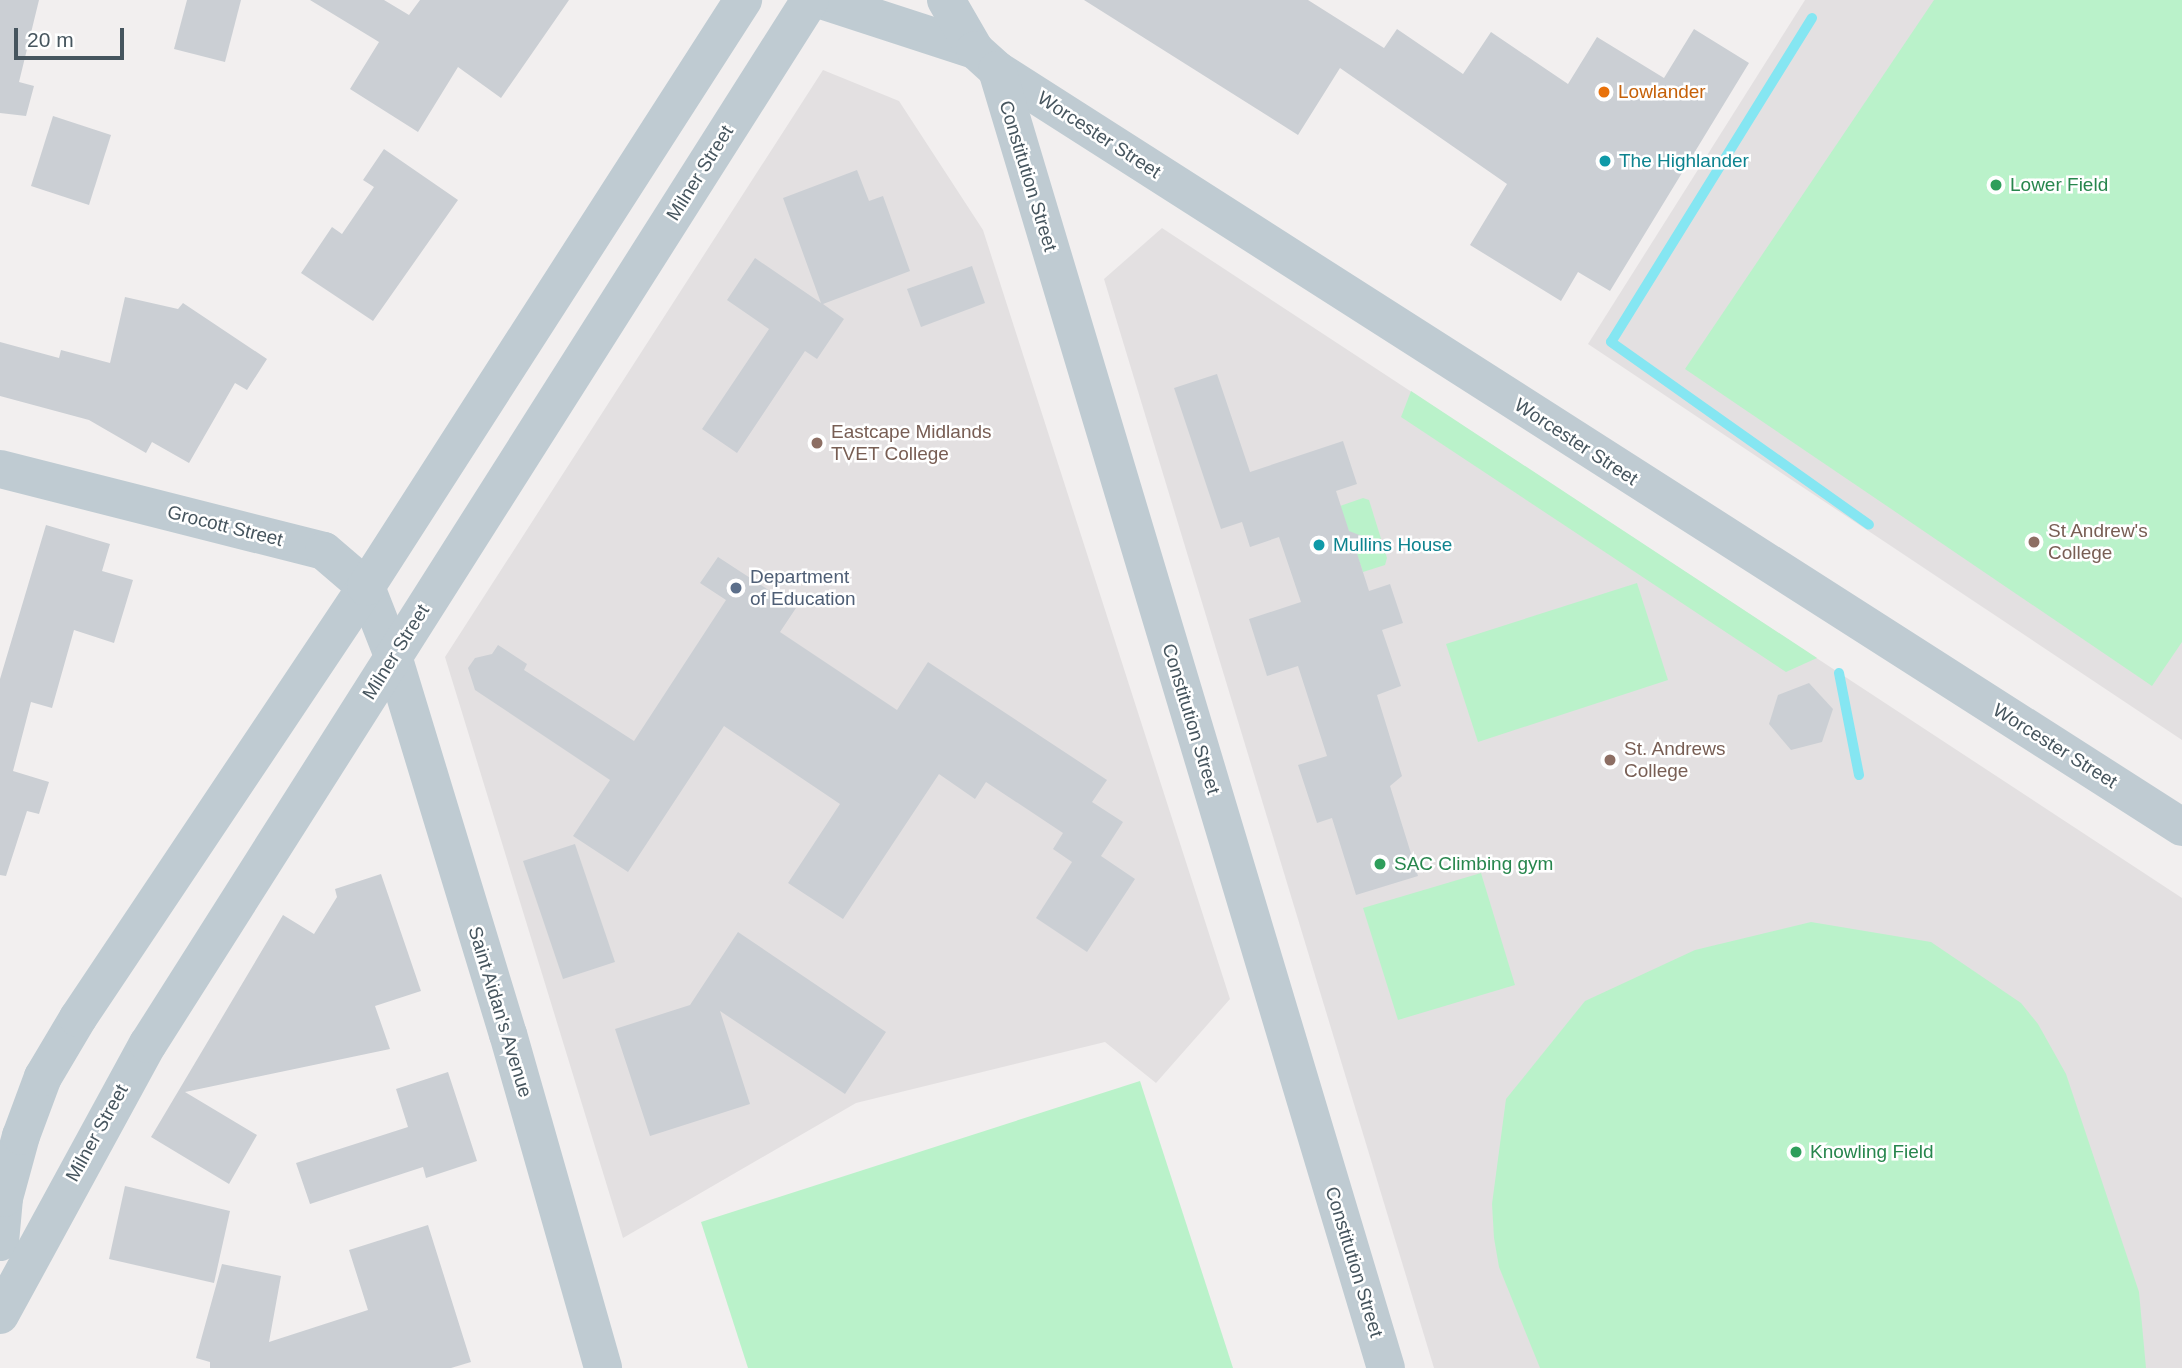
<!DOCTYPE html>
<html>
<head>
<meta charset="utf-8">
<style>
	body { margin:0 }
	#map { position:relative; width:2182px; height:1368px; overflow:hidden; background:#f2efef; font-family:Helvetica,sans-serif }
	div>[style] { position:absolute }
	.education>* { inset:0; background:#e3e0e1 }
	.green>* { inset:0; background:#baf2ca }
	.stream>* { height:10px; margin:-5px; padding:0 5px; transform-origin:5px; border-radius:5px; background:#85e6f2 }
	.building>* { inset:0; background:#cbcfd4 }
	.minor>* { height:38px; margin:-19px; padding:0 19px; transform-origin:19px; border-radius:19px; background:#bfcbd2 }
	.dots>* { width:19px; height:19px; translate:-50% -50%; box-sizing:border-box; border:4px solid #fff; border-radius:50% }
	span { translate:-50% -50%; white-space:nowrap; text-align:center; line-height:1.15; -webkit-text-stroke:5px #fff; paint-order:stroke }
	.food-label { font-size:19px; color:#c56008 }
	.left { translate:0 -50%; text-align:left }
	.street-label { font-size:19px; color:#46555e }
	.culture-label { font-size:19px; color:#0d838f }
	.leisure-label { font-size:19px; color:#27864d }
	.education-label { font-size:19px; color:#785e54 }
	.service-label { font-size:19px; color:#4e5e75 }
	.scale { position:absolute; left:14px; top:28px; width:110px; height:32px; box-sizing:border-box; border:4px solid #46555e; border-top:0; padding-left:9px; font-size:21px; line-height:24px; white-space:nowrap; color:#46555e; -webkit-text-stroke:5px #fff; paint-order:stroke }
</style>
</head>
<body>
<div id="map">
	<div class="education">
		<div style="clip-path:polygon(1805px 0,2182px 0,2182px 740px,1588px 344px)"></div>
		<div style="clip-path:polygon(823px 70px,899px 101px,983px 230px,1230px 999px,1156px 1083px,1105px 1042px,856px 1103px,623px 1238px,445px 657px)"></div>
		<div style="clip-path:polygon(1162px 228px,2182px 898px,2182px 1368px,1434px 1368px,1104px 279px)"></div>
	</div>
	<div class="green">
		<div style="clip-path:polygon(1934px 0,2182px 0,2182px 642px,2152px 686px,1685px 369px)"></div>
		<div style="clip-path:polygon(1411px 391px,1817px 658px,1786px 672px,1401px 417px)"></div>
		<div style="clip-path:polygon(1363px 498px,1369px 500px,1387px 558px,1385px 565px,1363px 572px,1340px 506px)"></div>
		<div style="clip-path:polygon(1637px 583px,1668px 680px,1478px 742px,1446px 644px)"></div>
		<div style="clip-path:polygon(1481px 873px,1515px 985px,1398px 1020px,1363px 908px)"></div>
		<div style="clip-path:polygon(1811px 922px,1931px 942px,2021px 1003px,2038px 1024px,2066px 1074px,2139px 1292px,2146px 1368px,1540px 1368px,1499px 1267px,1494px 1238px,1492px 1204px,1506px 1099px,1585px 1001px,1695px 950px)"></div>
		<div style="clip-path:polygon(1140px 1081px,1233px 1368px,748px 1368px,701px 1222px)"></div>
	</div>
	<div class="stream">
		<div style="left:1812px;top:18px;width:381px;rotate:121.8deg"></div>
		<div style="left:1611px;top:342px;width:316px;rotate:35.3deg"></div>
		<div style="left:1839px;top:673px;width:104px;rotate:78.9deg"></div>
	</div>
	<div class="building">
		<div style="clip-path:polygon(0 0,39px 0,19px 82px,34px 86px,26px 116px,0 113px)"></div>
		<div style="clip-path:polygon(187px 0,241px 0,225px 62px,174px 49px)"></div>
		<div style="clip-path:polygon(310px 0,384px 0,409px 15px,420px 0,569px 0,501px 98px,458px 67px,418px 132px,350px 89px,379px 42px)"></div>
		<div style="clip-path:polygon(1084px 0,1308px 0,1384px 48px,1397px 29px,1463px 74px,1491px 32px,1568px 84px,1597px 37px,1664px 78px,1694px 29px,1749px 63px,1610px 291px,1578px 272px,1561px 301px,1470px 245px,1507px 184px,1340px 68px,1298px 135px)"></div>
		<div style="clip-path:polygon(53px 116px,111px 135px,89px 205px,31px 186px)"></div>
		<div style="clip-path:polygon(384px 149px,458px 200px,373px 321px,301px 273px,332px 227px,342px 234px,374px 187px,363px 180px)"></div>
		<div style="clip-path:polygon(857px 170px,869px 201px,883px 196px,910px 271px,823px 304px,844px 319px,817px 359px,805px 351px,737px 453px,702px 429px,769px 329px,727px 300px,755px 258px,821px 303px,783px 198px)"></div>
		<div style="clip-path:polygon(972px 266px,985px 303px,921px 327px,907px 289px)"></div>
		<div style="clip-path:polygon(125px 297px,178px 309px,183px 303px,267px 359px,247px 390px,235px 383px,189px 463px,152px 442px,146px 453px,89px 420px,0 396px,0 342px,59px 358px,61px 350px,110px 363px)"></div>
		<div style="clip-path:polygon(1217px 374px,1250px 472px,1343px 441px,1357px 484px,1336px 491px,1349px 531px,1362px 536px,1355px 547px,1369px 591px,1390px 584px,1403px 623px,1382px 630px,1401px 686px,1377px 695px,1402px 776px,1390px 786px,1418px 876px,1356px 895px,1332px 818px,1317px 823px,1298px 765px,1327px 756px,1298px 666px,1267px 676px,1249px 619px,1301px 602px,1279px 537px,1250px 547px,1242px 522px,1221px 529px,1174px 388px)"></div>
		<div style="clip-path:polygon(46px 525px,110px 544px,102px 571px,133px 580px,114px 643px,74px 630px,52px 708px,31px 702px,13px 771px,49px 782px,39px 814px,27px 811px,6px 876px,0 875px,0 679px)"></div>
		<div style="clip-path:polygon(718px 557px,796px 608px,780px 632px,897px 710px,928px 662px,1107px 780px,1092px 802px,1123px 822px,1101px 856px,1135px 879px,1087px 952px,1036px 918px,1072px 862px,1053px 849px,1063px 833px,986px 782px,975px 799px,939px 774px,843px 919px,788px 883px,840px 804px,724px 726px,628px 872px,573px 836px,610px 780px,475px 690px,468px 668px,475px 658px,492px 654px,498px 645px,527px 664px,524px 670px,634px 741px,726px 600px,700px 583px)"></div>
		<div style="clip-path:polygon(1809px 683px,1833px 709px,1822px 742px,1791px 750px,1769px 724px,1778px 695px)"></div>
		<div style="clip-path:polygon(575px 844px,615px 962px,563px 979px,523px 861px)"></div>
		<div style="clip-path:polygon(381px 874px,421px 991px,375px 1006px,390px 1049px,185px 1092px,257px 1135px,229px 1184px,151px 1137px,283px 915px,314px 934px,337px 897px,335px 889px)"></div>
		<div style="clip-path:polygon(738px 932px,886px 1032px,845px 1094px,720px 1011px,750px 1104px,650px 1136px,615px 1029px,690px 1005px)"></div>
		<div style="clip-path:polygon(448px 1072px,477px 1161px,426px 1178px,423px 1167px,310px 1204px,296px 1163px,408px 1127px,396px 1089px)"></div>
		<div style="clip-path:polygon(125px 1186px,230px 1211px,214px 1283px,109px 1259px)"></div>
		<div style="clip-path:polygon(428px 1225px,471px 1362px,451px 1368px,210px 1368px,210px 1362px,196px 1358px,222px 1264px,281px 1276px,269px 1342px,368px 1310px,349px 1250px)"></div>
	</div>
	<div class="minor">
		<div style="left:821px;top:0;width:162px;rotate:18deg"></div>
		<div style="left:946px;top:0;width:58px;rotate:59.9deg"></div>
		<div style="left:975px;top:50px;width:30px;rotate:42deg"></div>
		<div style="left:997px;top:70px;width:1406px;rotate:32.57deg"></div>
		<div style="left:997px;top:70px;width:1355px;rotate:73.32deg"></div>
		<div style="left:0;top:469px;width:334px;rotate:14.2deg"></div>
		<div style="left:324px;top:551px;width:55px;rotate:40.6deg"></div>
		<div style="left:366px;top:587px;width:74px;rotate:68.6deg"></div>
		<div style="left:393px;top:656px;width:395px;rotate:73.1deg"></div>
		<div style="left:508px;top:1034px;width:347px;rotate:74.1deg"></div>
		<div style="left:0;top:1242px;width:44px;rotate:-84.8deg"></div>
		<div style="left:4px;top:1198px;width:64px;rotate:-74.7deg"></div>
		<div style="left:21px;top:1136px;width:63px;rotate:-69.6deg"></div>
		<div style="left:43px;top:1077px;width:69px;rotate:-59.3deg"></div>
		<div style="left:78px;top:1018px;width:518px;rotate:-56.25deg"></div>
		<div style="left:366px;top:587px;width:698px;rotate:-57.29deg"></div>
		<div style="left:0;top:1315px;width:309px;rotate:-61.4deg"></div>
		<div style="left:148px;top:1044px;width:1236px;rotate:-57.62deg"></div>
	</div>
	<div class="dots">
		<div style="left:1604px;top:92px;background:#e8710a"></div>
		<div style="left:1605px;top:161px;background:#0f9aa8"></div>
		<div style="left:1996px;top:185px;background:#2e9e5b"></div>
		<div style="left:817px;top:443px;background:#8d6e63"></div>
		<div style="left:2034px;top:542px;background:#8d6e63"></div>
		<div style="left:1319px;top:545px;background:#0f9aa8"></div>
		<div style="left:736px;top:588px;background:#5c6f8a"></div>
		<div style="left:1610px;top:760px;background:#8d6e63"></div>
		<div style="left:1380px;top:864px;background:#2e9e5b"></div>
		<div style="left:1796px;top:1152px;background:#2e9e5b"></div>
	</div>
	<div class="food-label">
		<span class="left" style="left:1618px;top:92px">Lowlander</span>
	</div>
	<div class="street-label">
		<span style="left:1099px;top:135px;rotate:33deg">Worcester Street</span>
		<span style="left:700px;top:173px;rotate:-58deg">Milner Street</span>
		<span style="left:1028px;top:176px;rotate:73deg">Constitution Street</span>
		<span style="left:1576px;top:442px;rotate:33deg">Worcester Street</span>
		<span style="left:225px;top:526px;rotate:14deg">Grocott Street</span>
		<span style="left:396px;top:652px;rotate:-58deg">Milner Street</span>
		<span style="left:1191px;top:719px;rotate:73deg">Constitution Street</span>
		<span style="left:2055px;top:746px;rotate:32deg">Worcester Street</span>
		<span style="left:500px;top:1012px;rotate:73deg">Saint Aidan's Avenue</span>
		<span style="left:97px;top:1133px;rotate:-61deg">Milner Street</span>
		<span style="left:1354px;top:1262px;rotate:73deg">Constitution Street</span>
	</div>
	<div class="culture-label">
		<span class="left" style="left:1619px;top:161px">The Highlander</span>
		<span class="left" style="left:1333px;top:545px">Mullins House</span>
	</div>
	<div class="leisure-label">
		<span class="left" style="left:2010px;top:185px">Lower Field</span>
		<span class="left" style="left:1394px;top:864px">SAC Climbing gym</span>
		<span class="left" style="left:1810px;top:1152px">Knowling Field</span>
	</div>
	<div class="education-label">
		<span class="left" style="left:831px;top:443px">Eastcape Midlands<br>TVET College</span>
		<span class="left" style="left:2048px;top:542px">St Andrew's<br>College</span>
		<span class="left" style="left:1624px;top:760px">St. Andrews<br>College</span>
	</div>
	<div class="service-label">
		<span class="left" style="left:750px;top:588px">Department<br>of Education</span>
	</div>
	<div class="scale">20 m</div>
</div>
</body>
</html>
